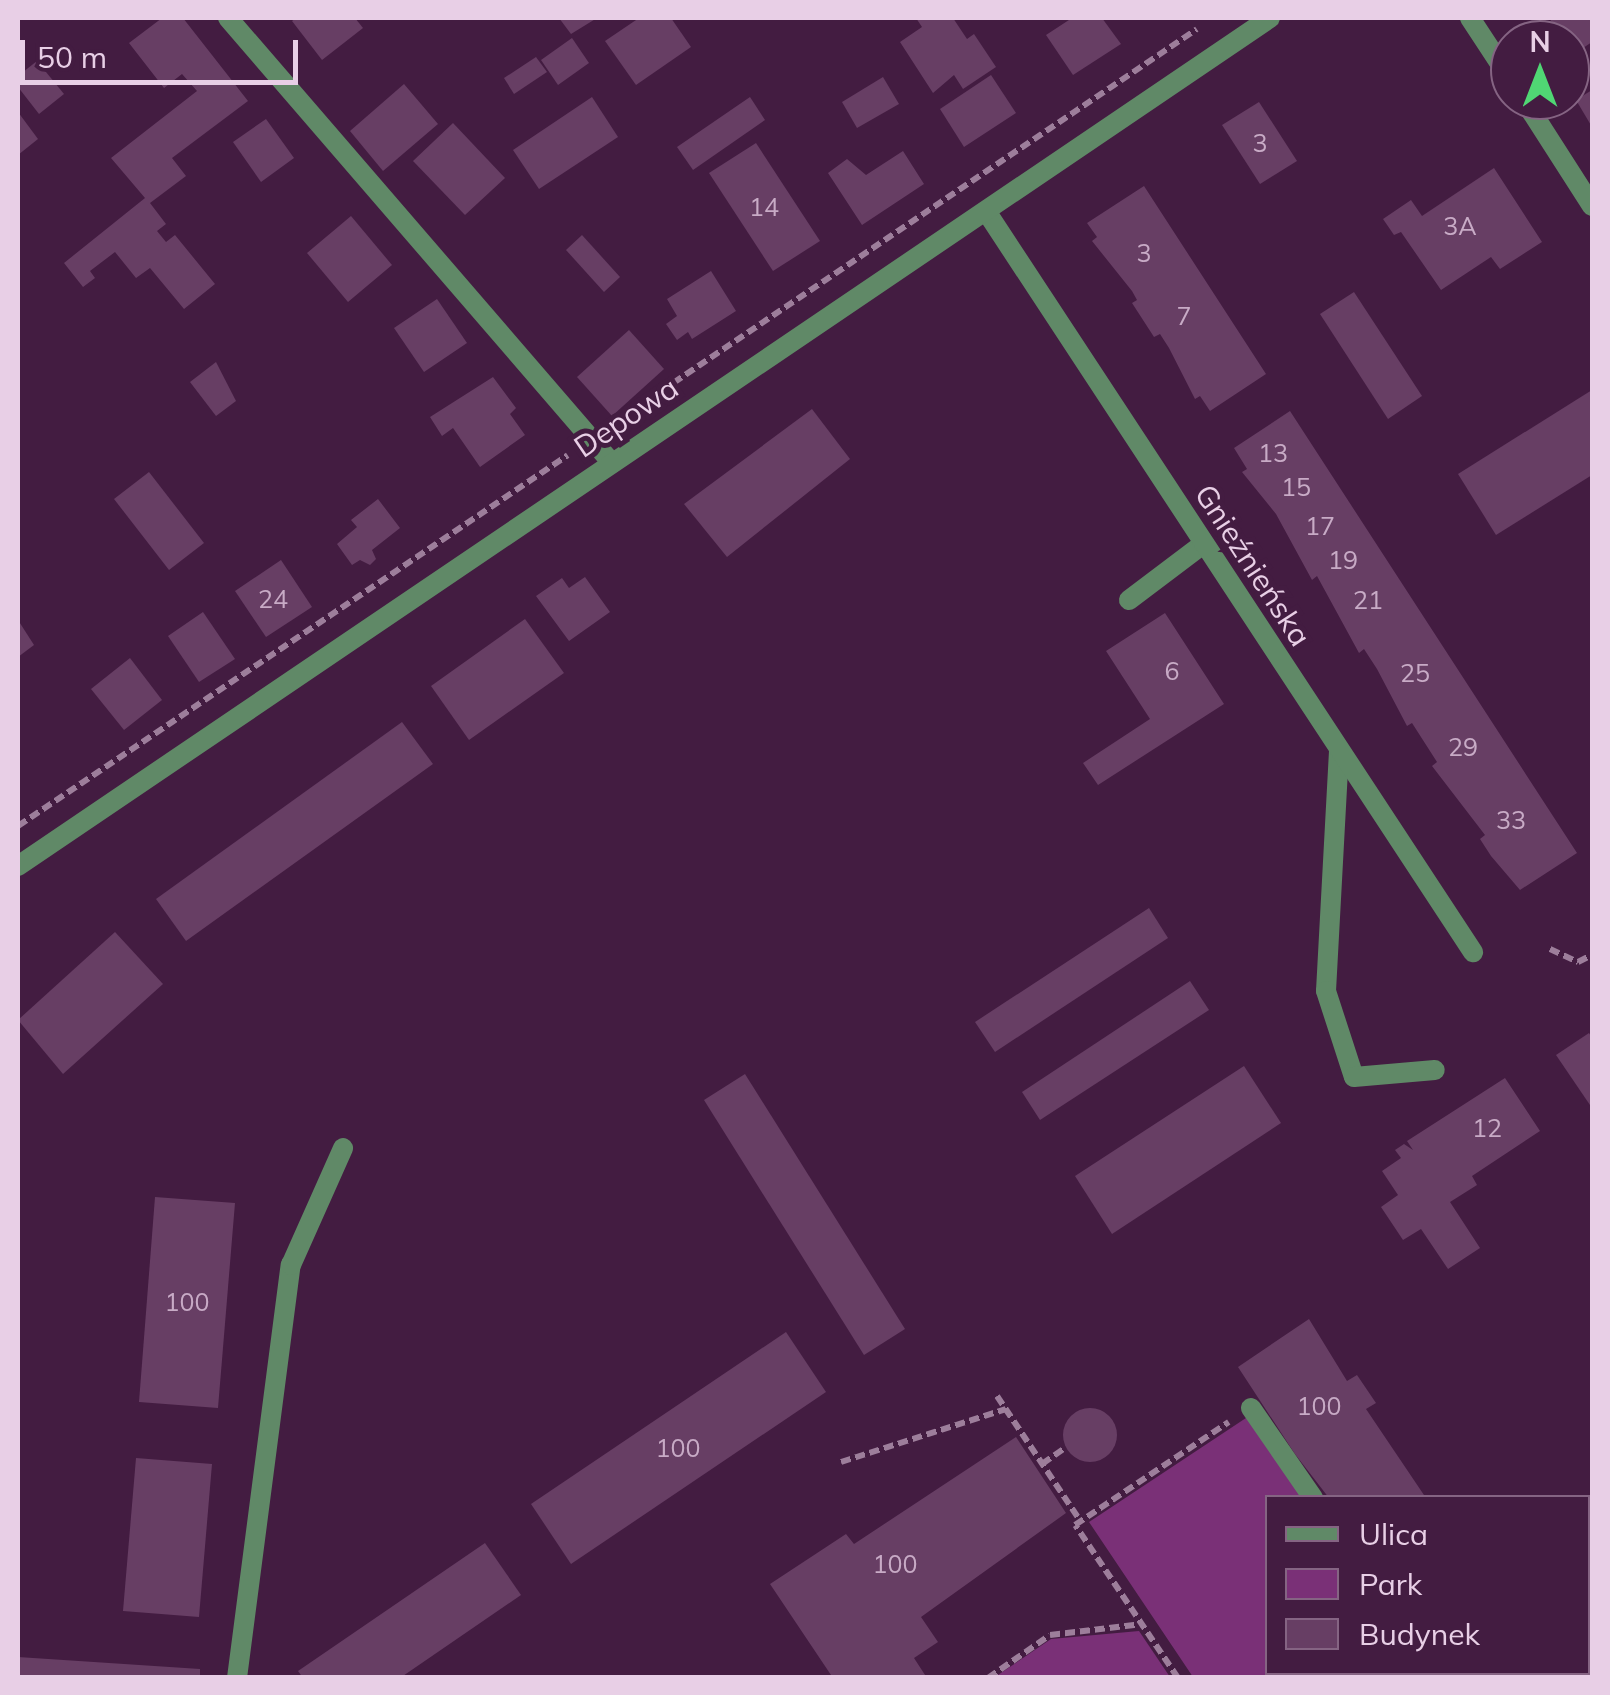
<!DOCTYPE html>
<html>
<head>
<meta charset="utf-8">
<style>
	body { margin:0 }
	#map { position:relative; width:1610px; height:1695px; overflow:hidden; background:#431c41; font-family:Mulish,sans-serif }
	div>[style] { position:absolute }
	.green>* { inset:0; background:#7a3077 }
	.building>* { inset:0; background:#673e64 }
	.round { border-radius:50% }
	.path>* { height:6px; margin-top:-3px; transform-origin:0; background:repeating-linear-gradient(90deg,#9d7e9b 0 10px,transparent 0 15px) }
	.service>* { height:20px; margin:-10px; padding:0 10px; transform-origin:10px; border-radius:10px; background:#608967 }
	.minor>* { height:20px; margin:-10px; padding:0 10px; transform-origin:10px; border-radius:10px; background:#608967 }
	span { translate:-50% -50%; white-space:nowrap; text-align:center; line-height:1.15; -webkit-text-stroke:10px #431c41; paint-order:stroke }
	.number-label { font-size:25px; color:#c8abc6 }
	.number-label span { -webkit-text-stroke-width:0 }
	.street-label { font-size:30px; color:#e8cfe6 }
	.frame { position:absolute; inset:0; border:20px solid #e8cfe6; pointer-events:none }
	.legend { position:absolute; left:1265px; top:1495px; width:325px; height:180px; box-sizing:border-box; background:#431c41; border:2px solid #856483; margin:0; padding:12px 18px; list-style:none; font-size:30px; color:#e8cfe6 }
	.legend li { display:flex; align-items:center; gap:20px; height:50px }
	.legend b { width:50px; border:2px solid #856483 }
	.north { position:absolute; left:1490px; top:20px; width:100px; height:100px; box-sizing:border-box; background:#431c41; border:2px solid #856483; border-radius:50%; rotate:0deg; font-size:28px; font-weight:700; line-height:40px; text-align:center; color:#e8cfe6 }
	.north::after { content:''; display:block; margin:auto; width:35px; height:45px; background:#50d674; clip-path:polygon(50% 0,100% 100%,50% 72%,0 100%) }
	.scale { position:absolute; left:20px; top:40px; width:278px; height:45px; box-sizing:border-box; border:5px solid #e8cfe6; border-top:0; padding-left:12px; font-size:30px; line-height:35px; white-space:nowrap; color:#e8cfe6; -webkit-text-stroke:8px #431c41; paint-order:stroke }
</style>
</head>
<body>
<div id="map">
	<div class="green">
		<div style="clip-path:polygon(1249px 1416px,1304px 1497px,1268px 1498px,1268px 1672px,1426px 1677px,1193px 1677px,1089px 1522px)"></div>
		<div style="clip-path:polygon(1139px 1631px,1170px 1677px,995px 1677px,1051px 1639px)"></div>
	</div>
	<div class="building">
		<div style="clip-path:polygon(162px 18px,183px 18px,248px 101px,172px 158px,186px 176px,150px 203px,166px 224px,157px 231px,166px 242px,175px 235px,215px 284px,184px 309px,150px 268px,136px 278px,115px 252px,90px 271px,95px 278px,83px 287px,64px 263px,145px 198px,111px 158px,197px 91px,182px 74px,164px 88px,129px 43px)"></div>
		<div style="clip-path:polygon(296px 18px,355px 18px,363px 28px,322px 60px,292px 21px)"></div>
		<div style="clip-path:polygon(559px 18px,597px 18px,571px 34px)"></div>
		<div style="clip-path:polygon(639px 18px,671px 18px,691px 47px,636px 85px,605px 41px)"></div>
		<div style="clip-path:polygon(916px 18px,953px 18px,967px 39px,974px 34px,996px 67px,963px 89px,954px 75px,933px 93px,900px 42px,922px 27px)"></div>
		<div style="clip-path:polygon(1072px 18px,1102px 18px,1121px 44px,1073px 75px,1046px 35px)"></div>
		<div style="clip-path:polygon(1549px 18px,1590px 18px,1592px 42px,1574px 54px)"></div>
		<div style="clip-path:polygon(572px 38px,589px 63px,558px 85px,541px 60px)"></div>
		<div style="clip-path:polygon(536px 57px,547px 72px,514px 94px,504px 78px)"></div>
		<div style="clip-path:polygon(37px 61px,64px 94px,39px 114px,18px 87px,18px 76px)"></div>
		<div style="clip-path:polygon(991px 75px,1016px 113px,964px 147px,940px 109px)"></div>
		<div style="clip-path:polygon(883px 77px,899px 104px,857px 128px,842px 102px)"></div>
		<div style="clip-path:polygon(404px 84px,438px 124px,383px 171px,350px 131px)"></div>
		<div style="clip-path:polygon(1592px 90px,1592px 127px,1576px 100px)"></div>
		<div style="clip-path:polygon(592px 97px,618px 137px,539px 189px,513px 150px)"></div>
		<div style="clip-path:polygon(750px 97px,765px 120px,693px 170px,677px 147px)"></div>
		<div style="clip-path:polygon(1259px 102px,1297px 161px,1260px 184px,1222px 125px)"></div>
		<div style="clip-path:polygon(18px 112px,38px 139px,18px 155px)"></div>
		<div style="clip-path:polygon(266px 119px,294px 158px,261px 182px,233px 142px)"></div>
		<div style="clip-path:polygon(453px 123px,505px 178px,465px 215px,413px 161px)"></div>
		<div style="clip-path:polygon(756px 143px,820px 241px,773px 271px,709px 173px)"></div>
		<div style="clip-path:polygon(903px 151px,924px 184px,862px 225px,828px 173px,847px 159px,866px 175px)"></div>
		<div style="clip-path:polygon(1494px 168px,1542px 242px,1500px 269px,1491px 257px,1441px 290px,1401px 232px,1394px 235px,1383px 219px,1411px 200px,1422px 216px)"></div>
		<div style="clip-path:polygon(1144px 186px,1266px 374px,1210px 411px,1200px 396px,1195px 399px,1169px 348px,1160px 334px,1154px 337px,1132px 303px,1137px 300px,1132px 291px,1092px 241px,1097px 237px,1087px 223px)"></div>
		<div style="clip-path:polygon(351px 216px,392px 265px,348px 302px,307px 253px)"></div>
		<div style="clip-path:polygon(582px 235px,620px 277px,604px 292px,566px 250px)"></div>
		<div style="clip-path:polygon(711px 271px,736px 311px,692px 339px,688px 332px,677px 340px,666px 324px,677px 316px,667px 299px)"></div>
		<div style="clip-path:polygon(1354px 292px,1422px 396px,1388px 419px,1320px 314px)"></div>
		<div style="clip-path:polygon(437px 299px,467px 343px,424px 372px,394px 328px)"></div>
		<div style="clip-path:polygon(629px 330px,664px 369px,612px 416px,577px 377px)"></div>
		<div style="clip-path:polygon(216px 362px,236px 401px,216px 416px,190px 382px)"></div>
		<div style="clip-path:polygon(493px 377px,516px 408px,510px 414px,525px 435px,480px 467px,453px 428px,442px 436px,430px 417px)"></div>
		<div style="clip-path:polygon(1592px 390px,1592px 475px,1496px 535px,1458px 474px)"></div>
		<div style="clip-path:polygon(812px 409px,850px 459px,727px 557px,684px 504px)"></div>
		<div style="clip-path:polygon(1290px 411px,1577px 853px,1520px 890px,1491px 856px,1480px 839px,1485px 835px,1432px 766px,1437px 762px,1412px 723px,1407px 726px,1377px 669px,1364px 649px,1359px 653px,1317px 576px,1312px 580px,1276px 514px,1242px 472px,1247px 469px,1234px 448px)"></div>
		<div style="clip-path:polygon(149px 472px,204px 543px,169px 570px,114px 499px)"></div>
		<div style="clip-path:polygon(378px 499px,400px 528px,372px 550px,376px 559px,370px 565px,360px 560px,352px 565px,337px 544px,357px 527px,351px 520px)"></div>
		<div style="clip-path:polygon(281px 560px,312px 607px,266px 637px,235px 591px)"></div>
		<div style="clip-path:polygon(585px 577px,610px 612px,569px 641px,536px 596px,562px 578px,569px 588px)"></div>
		<div style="clip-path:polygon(203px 612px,235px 659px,199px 682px,168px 636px)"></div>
		<div style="clip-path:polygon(1165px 613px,1224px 704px,1098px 785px,1083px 763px,1150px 719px,1106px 651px)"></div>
		<div style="clip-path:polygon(525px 619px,564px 673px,469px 740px,431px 686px)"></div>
		<div style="clip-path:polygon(18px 620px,34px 645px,18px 657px)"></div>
		<div style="clip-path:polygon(130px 658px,162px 700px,124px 730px,91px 689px)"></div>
		<div style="clip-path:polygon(402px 722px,433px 764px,186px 941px,156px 899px)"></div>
		<div style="clip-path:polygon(1149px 908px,1168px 938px,995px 1052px,975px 1022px)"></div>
		<div style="clip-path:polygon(115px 932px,163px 984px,63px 1074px,18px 1020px)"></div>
		<div style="clip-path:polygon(1190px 981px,1209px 1010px,1040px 1120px,1022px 1092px)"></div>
		<div style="clip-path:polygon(1589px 1033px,1592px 1038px,1592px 1108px,1556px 1055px)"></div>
		<div style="clip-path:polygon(1244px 1066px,1281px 1123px,1112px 1234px,1075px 1176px)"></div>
		<div style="clip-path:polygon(745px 1074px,905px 1329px,864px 1355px,704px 1100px)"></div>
		<div style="clip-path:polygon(1505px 1078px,1540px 1131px,1472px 1176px,1477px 1185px,1450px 1202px,1480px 1248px,1448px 1269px,1421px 1229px,1403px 1240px,1381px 1207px,1398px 1195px,1382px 1171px,1401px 1158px,1395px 1150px,1404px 1144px,1413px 1150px,1407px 1141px)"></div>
		<div style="clip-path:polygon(155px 1197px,235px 1203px,218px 1408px,139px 1402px)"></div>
		<div style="clip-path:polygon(1309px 1319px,1347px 1381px,1357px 1375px,1376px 1403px,1366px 1409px,1426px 1498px,1329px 1498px,1295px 1454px,1238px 1367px)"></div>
		<div style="clip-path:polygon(786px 1332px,826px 1392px,571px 1564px,531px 1504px)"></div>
		<div class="round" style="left:1063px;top:1408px;width:54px;height:54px"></div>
		<div style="clip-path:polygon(1016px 1437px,1066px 1513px,921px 1617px,938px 1642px,914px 1658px,927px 1678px,833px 1678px,770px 1584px,846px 1534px,854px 1544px)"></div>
		<div style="clip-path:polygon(136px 1458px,212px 1464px,199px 1617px,123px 1611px)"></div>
		<div style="clip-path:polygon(485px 1543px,521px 1595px,400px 1678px,303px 1678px,298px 1671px)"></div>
		<div style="clip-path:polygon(18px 1657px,200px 1669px,200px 1678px,18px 1678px)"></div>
	</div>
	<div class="path">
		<div style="left:611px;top:425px;width:707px;rotate:-34.05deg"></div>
		<div style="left:18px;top:826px;width:663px;rotate:-34deg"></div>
		<div style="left:1550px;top:949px;width:31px;rotate:25deg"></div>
		<div style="left:1578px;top:962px;width:16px;rotate:-27deg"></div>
		<div style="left:997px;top:1396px;width:151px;rotate:56.3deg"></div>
		<div style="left:841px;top:1462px;width:173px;rotate:-17.8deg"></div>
		<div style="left:1042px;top:1464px;width:29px;rotate:-35deg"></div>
		<div style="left:988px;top:1678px;width:75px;rotate:-34.7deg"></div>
		<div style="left:1050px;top:1635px;width:93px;rotate:-6.8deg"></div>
		<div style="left:1178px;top:1678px;width:184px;rotate:-123.9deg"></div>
		<div style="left:1075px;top:1525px;width:185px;rotate:-33.8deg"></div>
	</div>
	<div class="service">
		<div style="left:1129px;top:600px;width:93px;rotate:-37.1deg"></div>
		<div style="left:1339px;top:751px;width:240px;rotate:93.1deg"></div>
		<div style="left:1326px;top:991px;width:90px;rotate:72deg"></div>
		<div style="left:1354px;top:1077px;width:81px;rotate:-4.9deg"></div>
		<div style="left:1251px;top:1408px;width:109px;rotate:55.4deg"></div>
		<div style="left:1434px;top:1672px;width:7px;rotate:63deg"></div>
		<div style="left:237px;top:1678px;width:417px;rotate:-82.6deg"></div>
		<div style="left:291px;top:1265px;width:128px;rotate:-66deg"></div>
	</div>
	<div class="minor">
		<div style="left:228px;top:18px;width:588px;rotate:49.21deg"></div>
		<div style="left:1470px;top:18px;width:73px;rotate:56.7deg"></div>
		<div style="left:1524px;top:100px;width:126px;rotate:57.3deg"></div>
		<div style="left:986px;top:211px;width:887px;rotate:56.69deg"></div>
		<div style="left:18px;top:866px;width:1512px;rotate:-34.11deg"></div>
	</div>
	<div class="number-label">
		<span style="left:1260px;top:143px">3</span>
		<span style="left:764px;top:207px">14</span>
		<span style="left:1460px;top:226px">3A</span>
		<span style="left:1144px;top:253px">3</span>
		<span style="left:1184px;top:316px">7</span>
		<span style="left:1273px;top:453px">13</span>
		<span style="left:1296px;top:487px">15</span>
		<span style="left:1320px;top:526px">17</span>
		<span style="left:1343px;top:560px">19</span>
		<span style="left:273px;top:599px">24</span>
		<span style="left:1368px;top:600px">21</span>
		<span style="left:1172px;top:671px">6</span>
		<span style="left:1415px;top:673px">25</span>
		<span style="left:1463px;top:747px">29</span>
		<span style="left:1511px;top:820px">33</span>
		<span style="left:1487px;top:1128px">12</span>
		<span style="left:187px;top:1302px">100</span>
		<span style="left:1319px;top:1406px">100</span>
		<span style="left:678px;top:1448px">100</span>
		<span style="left:895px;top:1564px">100</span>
	</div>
	<div class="street-label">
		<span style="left:626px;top:417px;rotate:-34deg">Depowa</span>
		<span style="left:1253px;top:565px;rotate:57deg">Gnieźnieńska</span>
	</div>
	<div class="frame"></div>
	<ul class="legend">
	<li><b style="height:12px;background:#608967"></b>Ulica</li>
	<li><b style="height:28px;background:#7a3077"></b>Park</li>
	<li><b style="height:28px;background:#673e64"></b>Budynek</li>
	</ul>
	<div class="north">N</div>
	<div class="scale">50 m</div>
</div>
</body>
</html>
